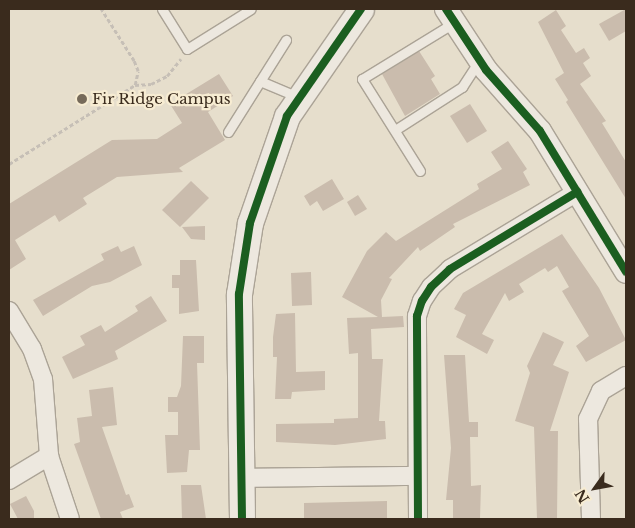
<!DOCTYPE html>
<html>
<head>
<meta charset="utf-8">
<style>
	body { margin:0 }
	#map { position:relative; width:635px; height:528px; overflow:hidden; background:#e6decc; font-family:"Libre Baskerville",serif }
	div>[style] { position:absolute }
	.building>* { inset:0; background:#cabcad }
	.path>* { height:2.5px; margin-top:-1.25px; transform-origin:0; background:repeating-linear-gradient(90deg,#c6bfb6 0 4px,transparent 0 6.5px) }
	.roads { filter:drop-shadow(1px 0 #aba396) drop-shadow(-1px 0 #aba396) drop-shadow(0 1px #aba396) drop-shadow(0 -1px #aba396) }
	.service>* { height:9px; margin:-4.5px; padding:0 4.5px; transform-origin:4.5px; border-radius:4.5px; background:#ede8df }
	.minor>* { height:18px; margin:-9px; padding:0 9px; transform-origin:9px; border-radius:9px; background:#ede8df }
	.tertiary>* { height:22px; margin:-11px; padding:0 11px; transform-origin:11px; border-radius:11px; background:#ede8df }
	.secondary>* { height:25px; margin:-12.5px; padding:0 12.5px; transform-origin:12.5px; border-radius:12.5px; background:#ede8df }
	.cycleway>* { height:8px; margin:-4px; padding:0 4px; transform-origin:4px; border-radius:4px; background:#1b5e20 }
	.dots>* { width:14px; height:14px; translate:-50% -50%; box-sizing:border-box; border:2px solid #f7ecd2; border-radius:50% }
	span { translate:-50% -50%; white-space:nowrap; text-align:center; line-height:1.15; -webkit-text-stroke:4.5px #f7ecd2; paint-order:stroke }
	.poi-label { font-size:15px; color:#3a2b1d }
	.left { translate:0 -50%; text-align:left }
	.frame { position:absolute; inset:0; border:10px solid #3a2b1d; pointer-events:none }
	.north { position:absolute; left:570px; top:463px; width:50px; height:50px; -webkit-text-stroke:4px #f7ecd2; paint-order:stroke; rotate:238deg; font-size:14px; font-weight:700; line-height:20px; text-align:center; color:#3a2b1d }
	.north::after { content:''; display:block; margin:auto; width:18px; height:22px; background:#3a2b1d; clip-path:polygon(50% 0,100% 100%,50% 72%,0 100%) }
</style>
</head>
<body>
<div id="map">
	<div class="building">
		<div style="clip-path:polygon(626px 9px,626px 31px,609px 41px,599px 24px)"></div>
		<div style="clip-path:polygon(556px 10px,566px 26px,561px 30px,576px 53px,584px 48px,590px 58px,583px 63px,591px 76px,580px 84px,606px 121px,602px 123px,626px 162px,626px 199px,566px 102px,568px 100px,555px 79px,564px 73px,538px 22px)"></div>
		<div style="clip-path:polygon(419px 51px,435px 76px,431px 79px,440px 94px,405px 116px,382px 74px)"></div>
		<div style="clip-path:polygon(219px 74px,233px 96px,208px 112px,225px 140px,179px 168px,183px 172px,117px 177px,83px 198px,87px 204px,59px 222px,55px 215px,15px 240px,26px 259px,9px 270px,9px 204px,112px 140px,157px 139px,182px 123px,170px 104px)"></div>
		<div style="clip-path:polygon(470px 104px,487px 131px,467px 143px,450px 116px)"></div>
		<div style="clip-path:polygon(508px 141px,527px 169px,523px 172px,530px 185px,453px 224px,455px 227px,420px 251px,418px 247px,389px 278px,392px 279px,381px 300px,382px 317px,403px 316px,404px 327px,371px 329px,372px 359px,383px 359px,379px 421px,385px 421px,386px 439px,335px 445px,276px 442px,276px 424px,334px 423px,334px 419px,358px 418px,358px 353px,349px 354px,347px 318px,378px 317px,342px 297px,367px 251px,386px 232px,396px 241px,479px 189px,477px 184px,502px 169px,491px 152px)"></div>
		<div style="clip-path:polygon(332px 179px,344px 199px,323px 211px,317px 201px,310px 206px,304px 196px)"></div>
		<div style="clip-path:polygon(191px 181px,209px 198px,180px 227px,162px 210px)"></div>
		<div style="clip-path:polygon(358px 195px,367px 209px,355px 216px,347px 202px)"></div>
		<div style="clip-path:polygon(205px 226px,205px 240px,191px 239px,182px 227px)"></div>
		<div style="clip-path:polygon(562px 234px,599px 288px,626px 340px,586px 362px,576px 346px,589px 336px,562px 291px,569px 287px,557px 266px,548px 272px,545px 268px,519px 284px,524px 292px,509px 301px,505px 293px,482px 334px,494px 340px,487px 354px,456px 337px,466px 315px,454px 309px,463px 293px)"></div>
		<div style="clip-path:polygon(118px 246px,121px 252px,134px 246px,142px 265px,110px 282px,92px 286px,43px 316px,33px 300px,104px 260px,101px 254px)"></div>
		<div style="clip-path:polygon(180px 260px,196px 260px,199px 311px,179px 314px,179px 288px,172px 288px,172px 275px,180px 275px)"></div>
		<div style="clip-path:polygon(311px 272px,312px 305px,292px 306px,291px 273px)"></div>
		<div style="clip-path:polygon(151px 296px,167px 321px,115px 351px,118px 359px,73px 379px,62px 357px,85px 345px,80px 336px,101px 325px,105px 332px,138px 311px,135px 306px)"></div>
		<div style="clip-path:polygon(295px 313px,296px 372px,325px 371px,325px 390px,292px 392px,291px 399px,275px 399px,277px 357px,273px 357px,273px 337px,276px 314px)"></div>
		<div style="clip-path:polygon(543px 332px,564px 342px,553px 365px,569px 372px,550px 431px,558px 431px,557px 519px,537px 519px,534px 427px,515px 421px,530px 373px,527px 366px)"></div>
		<div style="clip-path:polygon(183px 336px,204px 336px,204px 363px,197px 363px,200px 450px,189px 450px,187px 472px,167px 473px,165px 435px,178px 435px,178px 412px,168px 412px,168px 397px,177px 397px,181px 386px)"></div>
		<div style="clip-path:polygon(444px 355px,465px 355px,469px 422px,478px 422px,478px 437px,470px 437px,471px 486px,481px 485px,480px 519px,453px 519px,453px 500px,446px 500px,451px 448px)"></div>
		<div style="clip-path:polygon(113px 387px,117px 425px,102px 427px,126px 495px,129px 494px,134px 507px,120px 512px,123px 519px,101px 519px,74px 444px,80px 442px,77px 418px,92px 416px,89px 390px)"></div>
		<div style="clip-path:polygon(181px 485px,201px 485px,206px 519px,182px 519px)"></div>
		<div style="clip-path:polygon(26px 496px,34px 511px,34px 519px,18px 519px,10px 504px)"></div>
		<div style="clip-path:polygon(387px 501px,387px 519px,304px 519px,304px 503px)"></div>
	</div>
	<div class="path">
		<div style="left:135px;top:85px;width:16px;rotate:-4deg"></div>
		<div style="left:151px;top:84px;width:18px;rotate:-27deg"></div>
		<div style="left:167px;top:76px;width:22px;rotate:-51deg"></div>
		<div style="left:9px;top:164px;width:149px;rotate:-32.1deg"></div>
		<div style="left:135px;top:85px;width:14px;rotate:-78deg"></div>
		<div style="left:138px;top:71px;width:11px;rotate:-112deg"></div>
		<div style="left:134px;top:61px;width:62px;rotate:-122.4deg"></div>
	</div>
	<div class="roads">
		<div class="service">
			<div style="left:162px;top:9px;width:47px;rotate:58deg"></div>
			<div style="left:187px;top:49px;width:75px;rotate:-32deg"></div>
			<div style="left:260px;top:81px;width:41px;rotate:22.8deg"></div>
			<div style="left:395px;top:130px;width:80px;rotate:-32.7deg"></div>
			<div style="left:462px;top:87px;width:30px;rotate:-57deg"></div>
			<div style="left:228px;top:132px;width:109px;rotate:-57.8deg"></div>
			<div style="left:420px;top:171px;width:109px;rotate:-122.2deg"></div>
			<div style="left:362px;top:79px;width:109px;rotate:-31.5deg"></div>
		</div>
		<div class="minor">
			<div style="left:9px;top:311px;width:44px;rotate:58.8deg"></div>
			<div style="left:32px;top:349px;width:32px;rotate:70deg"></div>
			<div style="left:43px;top:379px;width:77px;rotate:85.5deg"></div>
			<div style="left:49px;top:456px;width:66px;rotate:71.6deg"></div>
			<div style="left:241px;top:478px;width:176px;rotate:-0.7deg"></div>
			<div style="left:9px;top:480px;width:47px;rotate:-31deg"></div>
			<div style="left:418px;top:519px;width:203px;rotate:-90.3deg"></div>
			<div style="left:417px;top:316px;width:16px;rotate:-72deg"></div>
			<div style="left:422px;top:301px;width:17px;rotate:-57deg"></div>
			<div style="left:431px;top:287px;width:26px;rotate:-43deg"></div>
			<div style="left:450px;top:269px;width:149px;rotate:-31.2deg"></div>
			<div style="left:591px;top:519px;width:100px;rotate:-91.7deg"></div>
			<div style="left:588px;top:419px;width:31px;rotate:-65deg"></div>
			<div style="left:601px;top:391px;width:29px;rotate:-31deg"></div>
		</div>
		<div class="tertiary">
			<div style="left:446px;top:9px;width:73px;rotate:56.7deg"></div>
			<div style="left:486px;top:70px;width:81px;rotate:48.5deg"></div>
			<div style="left:540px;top:131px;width:165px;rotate:58.6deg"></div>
		</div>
		<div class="secondary">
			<div style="left:242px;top:519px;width:225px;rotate:-90.8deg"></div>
			<div style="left:239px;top:294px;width:72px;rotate:-81.2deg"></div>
			<div style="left:250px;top:223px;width:113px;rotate:-70.9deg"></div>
			<div style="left:287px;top:116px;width:130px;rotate:-55.3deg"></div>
		</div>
	</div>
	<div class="cycleway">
		<div style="left:446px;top:9px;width:73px;rotate:56.7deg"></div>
		<div style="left:486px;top:70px;width:81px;rotate:48.5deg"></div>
		<div style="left:540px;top:131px;width:165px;rotate:58.6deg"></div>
		<div style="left:242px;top:519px;width:225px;rotate:-90.8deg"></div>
		<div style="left:239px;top:294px;width:72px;rotate:-81.2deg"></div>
		<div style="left:250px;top:223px;width:113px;rotate:-70.9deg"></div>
		<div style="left:287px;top:116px;width:130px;rotate:-55.3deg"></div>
		<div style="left:418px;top:519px;width:203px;rotate:-90.3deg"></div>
		<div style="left:417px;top:316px;width:16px;rotate:-72deg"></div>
		<div style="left:422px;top:301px;width:17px;rotate:-57deg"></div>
		<div style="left:431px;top:287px;width:26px;rotate:-43deg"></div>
		<div style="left:450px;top:269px;width:149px;rotate:-31.2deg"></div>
	</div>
	<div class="dots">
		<div style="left:82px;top:99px;background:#766a5a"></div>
	</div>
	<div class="poi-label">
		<span class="left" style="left:92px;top:99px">Fir Ridge Campus</span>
	</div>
	<div class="frame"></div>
	<div class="north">N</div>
</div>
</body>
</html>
